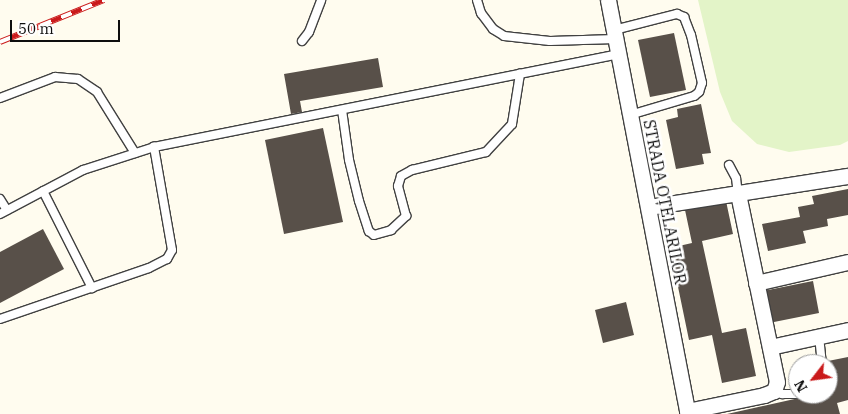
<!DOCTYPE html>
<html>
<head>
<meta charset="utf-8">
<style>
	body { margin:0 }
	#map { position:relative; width:848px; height:414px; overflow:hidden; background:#fffcef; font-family:"IBM Plex Serif",serif }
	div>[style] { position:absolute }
	.pitch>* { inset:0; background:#e3f4c8 }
	.building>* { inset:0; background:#585049 }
	.roads { filter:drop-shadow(1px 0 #414141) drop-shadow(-1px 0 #414141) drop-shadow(0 1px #414141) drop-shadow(0 -1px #414141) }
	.service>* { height:8px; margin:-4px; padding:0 4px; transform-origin:4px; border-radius:4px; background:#fff }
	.minor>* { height:15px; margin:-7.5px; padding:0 7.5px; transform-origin:7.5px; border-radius:7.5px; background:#fff }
	.rail>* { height:5.5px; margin-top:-2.75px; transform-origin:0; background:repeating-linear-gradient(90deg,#fff 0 11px,#ca1a1b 0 22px); box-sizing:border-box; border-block:1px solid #ca1a1b }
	span { translate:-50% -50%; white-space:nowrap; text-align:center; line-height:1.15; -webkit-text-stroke:5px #fff; paint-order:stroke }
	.street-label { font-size:16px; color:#0e0e0e }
	.north { position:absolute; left:788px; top:354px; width:50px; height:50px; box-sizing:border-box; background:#fff; border:1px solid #9f9f9f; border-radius:50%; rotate:240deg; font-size:14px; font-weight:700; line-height:20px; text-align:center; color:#0e0e0e }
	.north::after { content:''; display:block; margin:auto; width:18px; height:22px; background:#ca1a1b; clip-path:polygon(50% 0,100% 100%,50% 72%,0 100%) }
	.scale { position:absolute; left:10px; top:20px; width:110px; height:22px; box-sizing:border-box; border:2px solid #0e0e0e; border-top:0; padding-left:6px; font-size:15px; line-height:18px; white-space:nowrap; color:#0e0e0e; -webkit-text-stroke:4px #fff; paint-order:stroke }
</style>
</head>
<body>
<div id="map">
	<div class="pitch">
		<div style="clip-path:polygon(698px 0,848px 0,848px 141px,840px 145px,789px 152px,757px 144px,732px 121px,720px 92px)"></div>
	</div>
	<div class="building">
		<div style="clip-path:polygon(674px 33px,686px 90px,650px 97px,638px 40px)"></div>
		<div style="clip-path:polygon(378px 58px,383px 87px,300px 101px,302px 112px,291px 114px,284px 74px)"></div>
		<div style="clip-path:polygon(701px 104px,711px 153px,702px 154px,704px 164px,676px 169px,666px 120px,678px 117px,677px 109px)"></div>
		<div style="clip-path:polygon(323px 128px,343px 222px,284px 234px,265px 140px)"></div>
		<div style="clip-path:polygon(848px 189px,848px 215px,827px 219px,828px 226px,803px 231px,806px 243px,768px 251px,762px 224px,800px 217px,798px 207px,814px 204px,812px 196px)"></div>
		<div style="clip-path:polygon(726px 201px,733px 234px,702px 241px,722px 333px,746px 328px,756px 376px,722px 383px,712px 335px,689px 340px,670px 248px,692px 243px,685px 210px)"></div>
		<div style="clip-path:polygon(43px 229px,64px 269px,0 303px,0 252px)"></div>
		<div style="clip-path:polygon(813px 281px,819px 313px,769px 323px,763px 291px)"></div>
		<div style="clip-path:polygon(626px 302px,634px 335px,603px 343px,595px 310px)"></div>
		<div style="clip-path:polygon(848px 357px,848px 400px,837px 403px,840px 414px,727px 414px,817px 394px,828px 394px,828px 392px,835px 390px,828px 361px)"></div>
	</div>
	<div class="roads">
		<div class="service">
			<div style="left:477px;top:0;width:14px;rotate:73deg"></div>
			<div style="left:481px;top:13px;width:20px;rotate:53deg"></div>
			<div style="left:493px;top:29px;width:13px;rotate:32deg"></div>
			<div style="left:504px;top:36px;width:46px;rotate:6.2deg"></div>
			<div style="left:550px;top:41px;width:66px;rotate:-1.7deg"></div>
			<div style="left:614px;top:30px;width:65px;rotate:-14.3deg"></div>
			<div style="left:677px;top:14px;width:8px;rotate:23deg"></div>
			<div style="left:684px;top:17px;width:19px;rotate:69deg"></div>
			<div style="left:691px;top:35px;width:49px;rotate:77.1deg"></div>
			<div style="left:702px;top:83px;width:9px;rotate:108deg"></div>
			<div style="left:699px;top:92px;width:6px;rotate:141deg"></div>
			<div style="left:694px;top:96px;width:67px;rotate:163.5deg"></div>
			<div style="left:302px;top:41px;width:11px;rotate:-52deg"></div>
			<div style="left:309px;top:32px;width:34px;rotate:-69deg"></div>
			<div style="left:0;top:98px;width:59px;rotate:-20.9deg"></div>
			<div style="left:55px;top:77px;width:23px;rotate:5deg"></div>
			<div style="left:78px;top:79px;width:23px;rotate:34deg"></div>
			<div style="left:97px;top:92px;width:72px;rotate:58.1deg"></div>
			<div style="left:342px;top:110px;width:50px;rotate:82deg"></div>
			<div style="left:349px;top:160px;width:42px;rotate:76.3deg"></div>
			<div style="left:359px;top:201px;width:32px;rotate:72deg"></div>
			<div style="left:369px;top:231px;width:6px;rotate:39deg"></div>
			<div style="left:374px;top:235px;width:18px;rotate:-16deg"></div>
			<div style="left:391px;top:230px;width:21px;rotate:-43deg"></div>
			<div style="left:406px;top:216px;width:31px;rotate:-105deg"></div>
			<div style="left:398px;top:186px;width:10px;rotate:-73deg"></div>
			<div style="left:401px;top:176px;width:13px;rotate:-29deg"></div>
			<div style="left:412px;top:170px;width:76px;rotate:-13.7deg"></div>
			<div style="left:486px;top:152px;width:38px;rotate:-47deg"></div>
			<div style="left:512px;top:124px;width:51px;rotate:-80.9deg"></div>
			<div style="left:729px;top:165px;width:15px;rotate:62deg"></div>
			<div style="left:736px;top:178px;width:16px;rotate:83deg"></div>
			<div style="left:43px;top:191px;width:109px;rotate:63.2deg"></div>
			<div style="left:0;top:199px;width:13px;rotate:58deg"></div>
			<div style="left:0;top:214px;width:94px;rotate:-27.9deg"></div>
			<div style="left:83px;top:170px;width:75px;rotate:-17.9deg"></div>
			<div style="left:0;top:319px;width:157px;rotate:-18.9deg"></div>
			<div style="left:149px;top:268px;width:20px;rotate:-27deg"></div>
			<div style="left:167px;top:259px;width:10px;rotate:-61deg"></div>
			<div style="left:172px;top:250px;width:105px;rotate:-99.9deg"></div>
			<div style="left:154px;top:147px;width:473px;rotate:-11.3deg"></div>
			<div style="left:819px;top:336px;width:28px;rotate:84deg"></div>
			<div style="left:774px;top:391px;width:9px;rotate:21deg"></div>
			<div style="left:782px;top:394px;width:16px"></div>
		</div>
		<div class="minor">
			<div style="left:608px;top:0;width:422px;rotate:79.1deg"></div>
			<div style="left:649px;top:207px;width:201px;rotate:-8.9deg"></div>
			<div style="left:756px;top:283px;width:94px;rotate:-12.9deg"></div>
			<div style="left:770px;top:347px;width:80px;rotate:-12.3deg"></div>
			<div style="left:687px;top:411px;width:79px;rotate:-11.7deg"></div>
			<div style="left:764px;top:395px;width:11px;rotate:-22deg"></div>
			<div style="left:774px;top:391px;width:9px;rotate:-72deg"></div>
			<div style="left:777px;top:382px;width:192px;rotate:-101.7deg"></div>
		</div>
	</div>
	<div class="rail">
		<div style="left:0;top:42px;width:112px;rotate:-22deg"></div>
	</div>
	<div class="street-label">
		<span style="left:665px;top:202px;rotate:79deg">STRADA OȚELARILOR</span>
	</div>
	<div class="north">N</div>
	<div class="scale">50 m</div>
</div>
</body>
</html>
